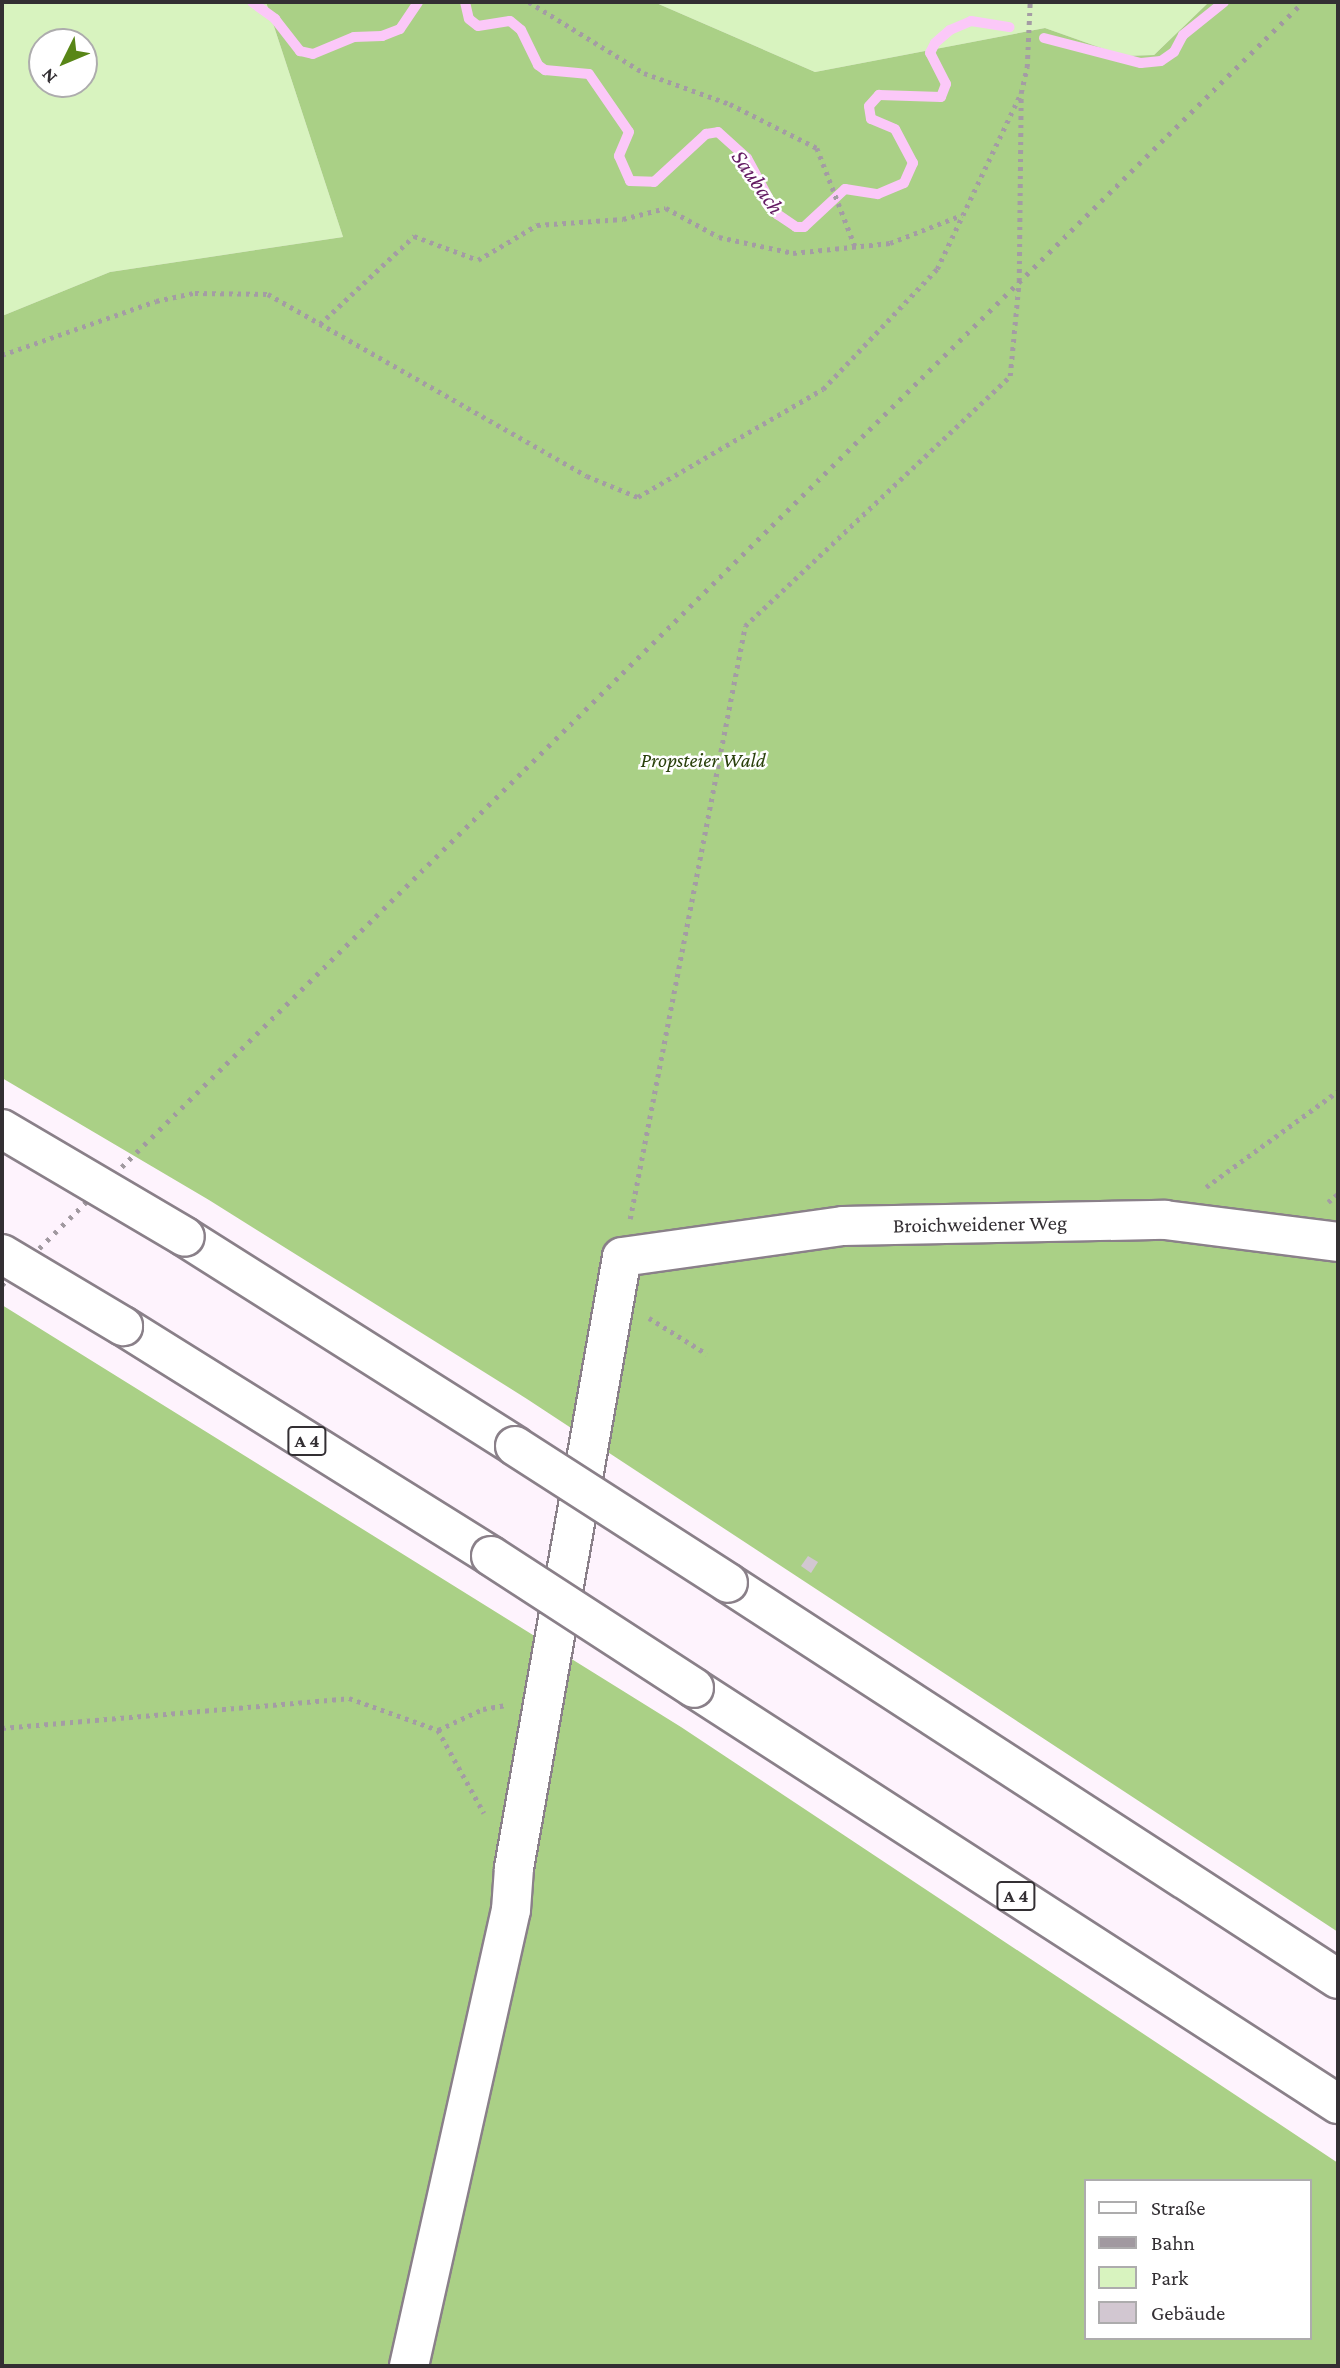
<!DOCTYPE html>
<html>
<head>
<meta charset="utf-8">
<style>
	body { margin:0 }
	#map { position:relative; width:1340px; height:2368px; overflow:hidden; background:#fef3fd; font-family:"Crimson Pro",serif }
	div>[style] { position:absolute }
	.green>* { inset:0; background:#d8f3bf }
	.forest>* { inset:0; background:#aad086 }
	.stream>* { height:10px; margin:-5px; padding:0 5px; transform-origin:5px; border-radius:5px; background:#fbc8f8 }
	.building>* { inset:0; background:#d2c7d1 }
	.path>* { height:4.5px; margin-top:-2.25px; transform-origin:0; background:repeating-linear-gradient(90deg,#a49ca4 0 3.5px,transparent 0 8.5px) }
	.roads { filter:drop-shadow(2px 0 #8a8089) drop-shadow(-2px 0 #8a8089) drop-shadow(0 2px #8a8089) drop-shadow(0 -2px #8a8089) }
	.minor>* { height:38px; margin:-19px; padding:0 19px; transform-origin:19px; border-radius:19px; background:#fff }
	.highway>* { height:38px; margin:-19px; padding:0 19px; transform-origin:19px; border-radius:19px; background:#fff }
	.rail>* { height:5px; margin-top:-2.5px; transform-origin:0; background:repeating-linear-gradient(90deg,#a199a0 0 3.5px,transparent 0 10.5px) }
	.bridges { filter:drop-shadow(2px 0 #8a8089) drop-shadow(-2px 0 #8a8089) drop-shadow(0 2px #8a8089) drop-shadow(0 -2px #8a8089) }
	.highway-bridge>* { height:38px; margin:-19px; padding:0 19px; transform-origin:19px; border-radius:19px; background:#fff }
	span { translate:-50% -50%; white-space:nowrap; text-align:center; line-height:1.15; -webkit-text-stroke:5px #fff; paint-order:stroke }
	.shield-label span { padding:2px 5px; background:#fff; border:2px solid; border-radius:5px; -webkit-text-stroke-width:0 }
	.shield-label { font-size:19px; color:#332f33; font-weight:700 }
	.park-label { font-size:21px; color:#2a410c; font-style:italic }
	.street-label { font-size:21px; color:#332f33 }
	.water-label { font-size:23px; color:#631a62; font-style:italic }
	.frame { position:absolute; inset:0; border:4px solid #332f33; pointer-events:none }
	.legend { position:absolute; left:1084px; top:2179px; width:228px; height:161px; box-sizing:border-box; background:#fff; border:2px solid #adacad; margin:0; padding:9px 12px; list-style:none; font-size:21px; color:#332f33 }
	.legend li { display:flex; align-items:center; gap:14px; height:35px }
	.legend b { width:35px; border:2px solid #adacad }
	.north { position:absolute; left:28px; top:28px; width:70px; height:70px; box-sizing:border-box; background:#fff; border:2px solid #adacad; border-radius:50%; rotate:227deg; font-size:19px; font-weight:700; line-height:28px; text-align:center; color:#332f33 }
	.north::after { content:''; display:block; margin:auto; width:24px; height:32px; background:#588617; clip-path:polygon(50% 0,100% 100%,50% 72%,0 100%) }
</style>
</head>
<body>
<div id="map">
	<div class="green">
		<div style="clip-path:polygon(evenodd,2px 2px,266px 2px,343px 237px,110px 272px,2px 316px,2px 2px,42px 42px,84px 42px,84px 84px,42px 84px,42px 42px)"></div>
		<div style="clip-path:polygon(654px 2px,1209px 2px,1154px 55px,1124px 56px,1045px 28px,815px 72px)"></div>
	</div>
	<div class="forest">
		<div style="clip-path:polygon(266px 2px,654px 2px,815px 72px,1045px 28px,1124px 56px,1154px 55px,1209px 2px,1338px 2px,1338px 1932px,527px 1399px,209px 1200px,2px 1078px,2px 316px,110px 272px,343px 237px)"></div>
		<div style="clip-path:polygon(evenodd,2px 1305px,681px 1727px,1338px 2163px,1338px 2366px,2px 2366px,2px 1305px,1086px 2181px,1310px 2181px,1310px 2338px,1086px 2338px,1086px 2181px)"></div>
	</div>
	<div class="stream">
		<div style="left:252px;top:2px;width:29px;rotate:36deg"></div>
		<div style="left:275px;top:19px;width:41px;rotate:52deg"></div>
		<div style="left:300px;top:51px;width:13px;rotate:13deg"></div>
		<div style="left:313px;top:54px;width:44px;rotate:-22.5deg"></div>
		<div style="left:354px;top:37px;width:28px;rotate:-2deg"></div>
		<div style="left:382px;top:36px;width:19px;rotate:-21deg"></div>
		<div style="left:400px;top:29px;width:32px;rotate:-56deg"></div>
		<div style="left:465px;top:2px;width:17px;rotate:77deg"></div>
		<div style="left:469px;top:19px;width:11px;rotate:38deg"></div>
		<div style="left:478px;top:26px;width:32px;rotate:-9deg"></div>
		<div style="left:510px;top:21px;width:14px;rotate:39deg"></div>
		<div style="left:521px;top:30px;width:39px;rotate:64deg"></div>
		<div style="left:538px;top:65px;width:9px;rotate:36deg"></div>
		<div style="left:545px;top:70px;width:44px;rotate:5.2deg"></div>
		<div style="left:589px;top:74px;width:70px;rotate:55.4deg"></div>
		<div style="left:629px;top:132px;width:26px;rotate:113deg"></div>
		<div style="left:619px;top:156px;width:27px;rotate:66deg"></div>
		<div style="left:630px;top:181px;width:24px;rotate:2deg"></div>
		<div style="left:654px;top:182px;width:71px;rotate:-42.7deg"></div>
		<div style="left:706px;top:134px;width:12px;rotate:-9deg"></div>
		<div style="left:718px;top:132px;width:39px;rotate:42deg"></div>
		<div style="left:747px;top:158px;width:64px;rotate:61.8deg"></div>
		<div style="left:777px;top:214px;width:23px;rotate:34deg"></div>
		<div style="left:796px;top:227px;width:8px"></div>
		<div style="left:804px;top:227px;width:56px;rotate:-42.8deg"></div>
		<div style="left:845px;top:189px;width:33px;rotate:9deg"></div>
		<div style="left:878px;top:194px;width:28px;rotate:-23deg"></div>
		<div style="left:904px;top:183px;width:22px;rotate:-66deg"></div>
		<div style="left:913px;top:163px;width:38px;rotate:-118deg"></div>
		<div style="left:895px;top:129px;width:26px;rotate:-157deg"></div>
		<div style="left:871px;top:119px;width:13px;rotate:-99deg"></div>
		<div style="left:869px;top:106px;width:15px;rotate:-48deg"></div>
		<div style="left:879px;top:95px;width:62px;rotate:1.8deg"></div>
		<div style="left:941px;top:97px;width:14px;rotate:-69deg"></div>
		<div style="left:946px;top:84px;width:35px;rotate:-117deg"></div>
		<div style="left:930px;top:53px;width:11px;rotate:-63deg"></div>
		<div style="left:935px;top:43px;width:20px;rotate:-41deg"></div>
		<div style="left:950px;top:30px;width:23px;rotate:-23deg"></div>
		<div style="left:971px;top:21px;width:39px;rotate:9deg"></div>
		<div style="left:1044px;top:38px;width:100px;rotate:14.5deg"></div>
		<div style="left:1141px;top:63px;width:20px;rotate:-6deg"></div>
		<div style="left:1161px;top:61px;width:16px;rotate:-35deg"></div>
		<div style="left:1174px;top:52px;width:19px;rotate:-62deg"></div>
		<div style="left:1183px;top:35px;width:53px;rotate:-38.8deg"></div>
	</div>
	<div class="building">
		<div style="clip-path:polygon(808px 1556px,818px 1562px,811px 1573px,801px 1566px)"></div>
	</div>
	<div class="path">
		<div style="left:529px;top:2px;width:135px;rotate:31.7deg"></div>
		<div style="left:644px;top:73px;width:91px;rotate:19.8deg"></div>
		<div style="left:730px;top:104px;width:97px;rotate:26.8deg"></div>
		<div style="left:817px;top:148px;width:105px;rotate:68.8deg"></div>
		<div style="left:320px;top:324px;width:129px;rotate:-43.1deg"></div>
		<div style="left:414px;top:236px;width:68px;rotate:20.6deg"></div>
		<div style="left:478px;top:260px;width:69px;rotate:-30.7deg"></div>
		<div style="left:537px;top:225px;width:86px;rotate:-4deg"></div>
		<div style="left:623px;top:219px;width:44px;rotate:-14.3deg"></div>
		<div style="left:666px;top:208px;width:60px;rotate:28.7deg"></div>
		<div style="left:719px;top:237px;width:76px;rotate:12.2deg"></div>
		<div style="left:793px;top:253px;width:98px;rotate:-5.9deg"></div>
		<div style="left:890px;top:243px;width:77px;rotate:-21.3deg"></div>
		<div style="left:2px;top:355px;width:163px;rotate:-19.3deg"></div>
		<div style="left:156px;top:301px;width:40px;rotate:-12deg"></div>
		<div style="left:195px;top:293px;width:73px;rotate:0.8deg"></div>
		<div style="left:268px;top:294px;width:367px;rotate:29.7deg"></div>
		<div style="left:587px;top:476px;width:55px;rotate:22.4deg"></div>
		<div style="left:638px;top:497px;width:214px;rotate:-30.3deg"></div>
		<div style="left:823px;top:389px;width:166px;rotate:-46.5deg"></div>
		<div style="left:937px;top:269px;width:191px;rotate:-64.5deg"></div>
		<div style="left:1206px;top:1187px;width:163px;rotate:-36deg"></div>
		<div style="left:1328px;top:1202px;width:13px;rotate:-39deg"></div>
		<div style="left:630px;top:1219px;width:604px;rotate:-79.02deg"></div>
		<div style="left:745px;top:626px;width:364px;rotate:-43.3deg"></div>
		<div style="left:1010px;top:376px;width:95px;rotate:-84.6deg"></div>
		<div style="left:1019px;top:281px;width:188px;rotate:-89.4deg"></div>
		<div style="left:1021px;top:93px;width:27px;rotate:-77deg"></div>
		<div style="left:1027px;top:67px;width:65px;rotate:-87.4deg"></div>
		<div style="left:649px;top:1318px;width:68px;rotate:31.8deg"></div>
		<div style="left:2px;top:1728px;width:348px;rotate:-4.9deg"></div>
		<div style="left:349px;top:1698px;width:95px;rotate:19.8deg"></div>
		<div style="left:438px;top:1730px;width:95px;rotate:61deg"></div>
		<div style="left:438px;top:1730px;width:50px;rotate:-25deg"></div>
		<div style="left:483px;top:1709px;width:22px;rotate:-10deg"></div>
	</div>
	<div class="roads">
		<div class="minor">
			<div style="left:409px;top:2366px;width:467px;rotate:-77.4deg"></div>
			<div style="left:511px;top:1910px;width:42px;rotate:-85.9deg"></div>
			<div style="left:514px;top:1868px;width:620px;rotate:-79.98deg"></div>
			<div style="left:622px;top:1257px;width:223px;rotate:-8deg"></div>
			<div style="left:843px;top:1226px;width:322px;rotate:-1.1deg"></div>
			<div style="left:1165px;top:1220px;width:174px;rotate:7.2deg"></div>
		</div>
		<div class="highway">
			<div style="left:185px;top:1237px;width:391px;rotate:32.3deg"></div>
			<div style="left:123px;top:1326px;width:434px;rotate:32deg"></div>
			<div style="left:728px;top:1583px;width:727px;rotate:32.99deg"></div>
			<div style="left:694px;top:1688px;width:767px;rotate:32.86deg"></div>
		</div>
	</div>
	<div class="rail">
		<div style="left:2px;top:1285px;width:1827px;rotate:-44.6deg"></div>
	</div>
	<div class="bridges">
		<div class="highway-bridge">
			<div style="left:2px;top:1129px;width:212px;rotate:30.5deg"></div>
			<div style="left:2px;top:1254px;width:141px;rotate:30.8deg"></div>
			<div style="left:515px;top:1446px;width:253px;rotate:32.7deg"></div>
			<div style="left:491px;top:1556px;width:242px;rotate:33deg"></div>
		</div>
	</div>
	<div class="shield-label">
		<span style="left:307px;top:1441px">A 4</span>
		<span style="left:1016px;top:1896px">A 4</span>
	</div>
	<div class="park-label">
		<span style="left:703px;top:760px">Propsteier Wald</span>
	</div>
	<div class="street-label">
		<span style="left:980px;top:1224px;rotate:-1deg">Broichweidener Weg</span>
	</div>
	<div class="water-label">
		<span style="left:758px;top:182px;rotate:55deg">Saubach</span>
	</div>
	<div class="frame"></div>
	<ul class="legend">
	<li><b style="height:9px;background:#fff"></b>Straße</li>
	<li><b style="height:9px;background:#a199a0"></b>Bahn</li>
	<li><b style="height:19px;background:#d8f3bf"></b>Park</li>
	<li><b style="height:19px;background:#d2c7d1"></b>Gebäude</li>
	</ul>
	<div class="north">N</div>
</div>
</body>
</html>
